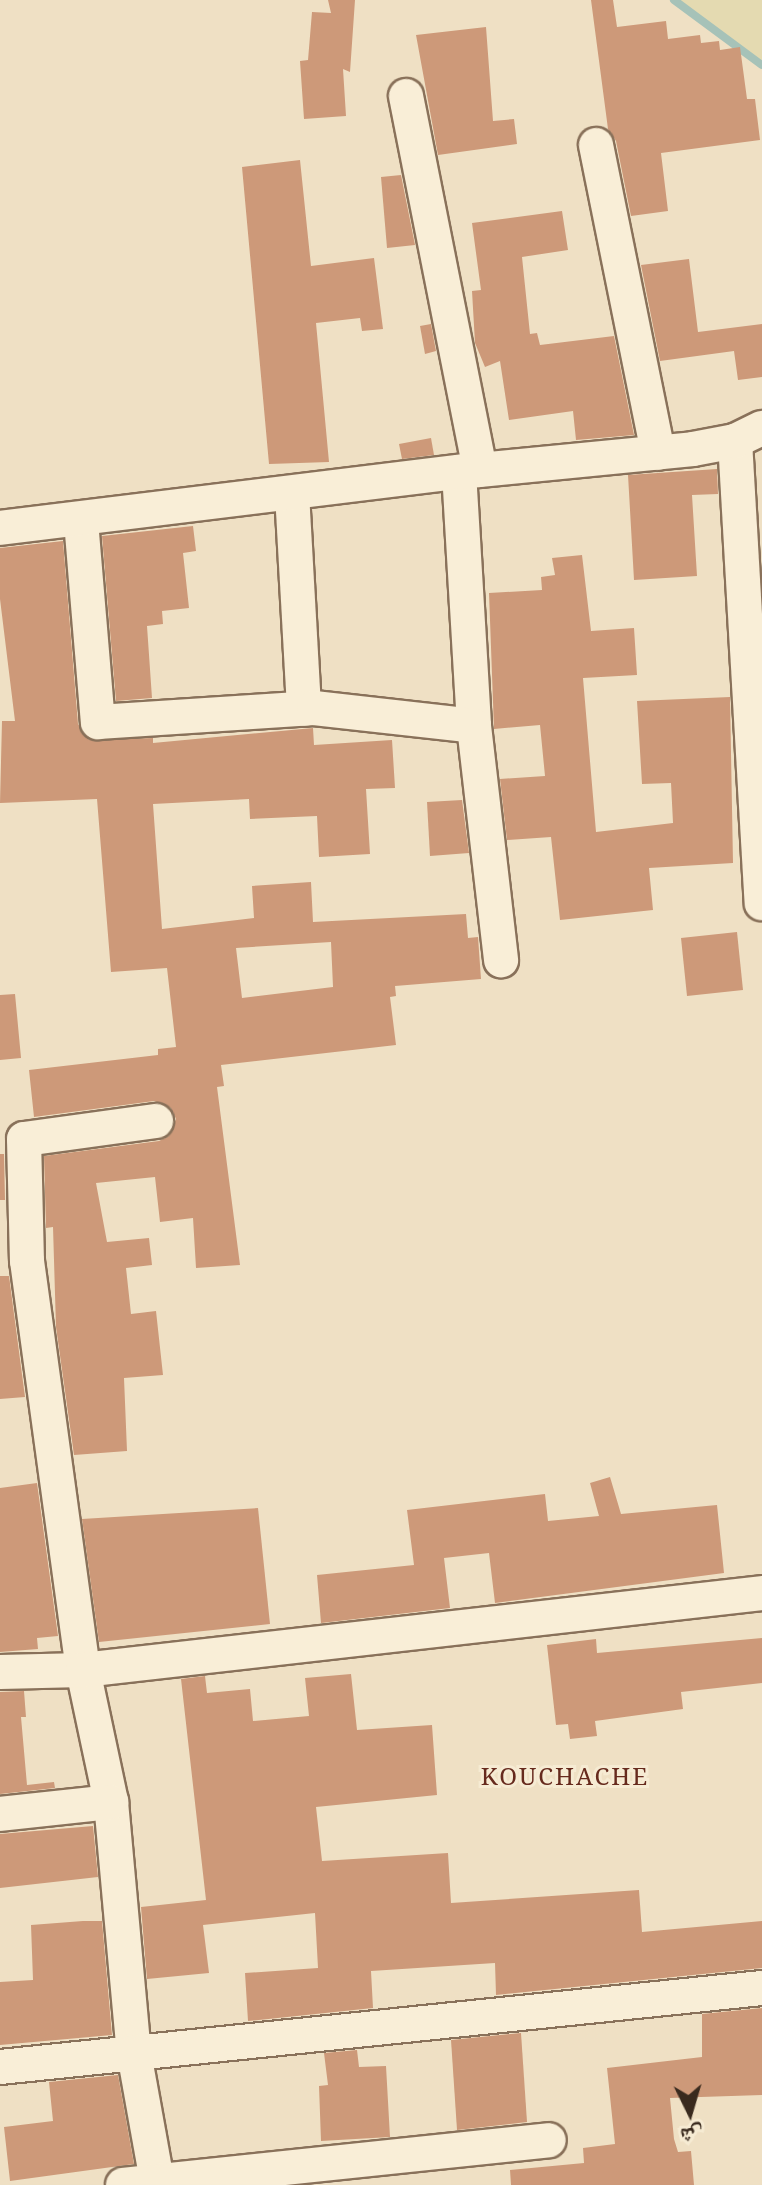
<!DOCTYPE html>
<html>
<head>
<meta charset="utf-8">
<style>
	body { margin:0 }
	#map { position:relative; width:762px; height:2185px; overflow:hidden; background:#efe0c4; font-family:"Noto Serif","Noto Naskh Arabic",serif }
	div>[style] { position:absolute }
	.farmland>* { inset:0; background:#e4dab1 }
	.stream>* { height:8px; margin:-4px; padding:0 4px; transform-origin:4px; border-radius:4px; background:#a6c2b8 }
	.building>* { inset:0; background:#cd9979 }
	.roads { filter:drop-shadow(2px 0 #89715a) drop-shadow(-2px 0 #89715a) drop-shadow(0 2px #89715a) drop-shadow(0 -2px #89715a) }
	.minor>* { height:34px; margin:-17px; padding:0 17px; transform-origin:17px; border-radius:17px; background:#f9eed7 }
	span { translate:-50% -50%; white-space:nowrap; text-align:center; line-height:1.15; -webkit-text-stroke:6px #f6ebd3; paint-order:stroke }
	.quarter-label { font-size:24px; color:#662a1d; letter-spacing:2px }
	.north { position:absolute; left:650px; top:2073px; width:80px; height:80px; -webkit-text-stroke:6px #f6ebd3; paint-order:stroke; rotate:175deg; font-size:22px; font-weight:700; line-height:32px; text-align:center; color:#392a1e }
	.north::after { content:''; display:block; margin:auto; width:28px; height:36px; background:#392a1e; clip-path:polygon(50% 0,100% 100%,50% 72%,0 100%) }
</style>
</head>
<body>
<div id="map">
	<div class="farmland">
		<div style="clip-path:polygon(674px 0,762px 0,762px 65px)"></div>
	</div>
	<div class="stream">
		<div style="left:674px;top:0;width:109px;rotate:36.5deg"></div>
	</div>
	<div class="building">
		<div style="clip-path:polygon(328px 0,355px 0,350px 72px,343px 69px,346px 116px,304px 119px,300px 61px,308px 60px,312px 12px,331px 13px)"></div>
		<div style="clip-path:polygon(591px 0,613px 0,617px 27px,666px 21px,668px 39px,700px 35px,701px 43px,719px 41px,720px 50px,740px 47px,747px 99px,755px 99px,760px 140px,661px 153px,668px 211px,631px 216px,616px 141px,608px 129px)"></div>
		<div style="clip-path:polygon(486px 27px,493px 121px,514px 119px,517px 144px,438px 155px,416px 35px)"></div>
		<div style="clip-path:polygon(300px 160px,311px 266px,374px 258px,383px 329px,362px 331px,360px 318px,316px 323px,329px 462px,269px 464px,242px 167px)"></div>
		<div style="clip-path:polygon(401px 175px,415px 245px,387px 248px,381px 177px)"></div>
		<div style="clip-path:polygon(562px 211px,568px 250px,522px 257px,530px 334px,537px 333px,540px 345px,614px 336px,634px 435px,576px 440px,573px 411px,509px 420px,500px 361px,485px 367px,475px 343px,472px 291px,481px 290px,472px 223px)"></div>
		<div style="clip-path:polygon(689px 259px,698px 332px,762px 324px,762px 377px,738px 380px,734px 351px,660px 361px,641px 265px)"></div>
		<div style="clip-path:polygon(431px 324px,436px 351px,425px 354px,420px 326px)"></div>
		<div style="clip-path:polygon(431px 438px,434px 455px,402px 459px,399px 444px)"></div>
		<div style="clip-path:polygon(717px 469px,718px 494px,692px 495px,697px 576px,634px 580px,628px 475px)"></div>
		<div style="clip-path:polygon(193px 526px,196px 551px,183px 553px,189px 608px,162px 611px,163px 624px,147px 626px,152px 698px,116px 701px,102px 536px)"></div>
		<div style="clip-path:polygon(evenodd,63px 541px,78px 724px,89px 740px,153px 738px,153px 743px,313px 728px,314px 745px,392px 740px,395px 788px,366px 789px,370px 854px,319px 857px,317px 816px,250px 819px,249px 799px,153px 804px,162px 929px,254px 918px,252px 886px,311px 882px,313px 922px,466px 914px,468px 938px,478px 937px,481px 979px,395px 986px,396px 996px,390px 997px,396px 1045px,221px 1065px,224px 1086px,217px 1087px,240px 1265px,196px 1268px,193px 1218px,160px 1222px,155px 1177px,96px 1183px,107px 1242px,149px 1238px,152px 1265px,126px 1268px,131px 1314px,156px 1311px,163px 1375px,124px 1378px,127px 1451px,74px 1455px,56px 1327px,53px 1227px,46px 1228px,44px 1156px,159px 1141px,169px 1136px,176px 1119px,171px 1108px,154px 1101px,34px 1117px,29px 1070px,158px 1055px,158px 1049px,176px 1047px,167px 968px,111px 972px,97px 799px,0 803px,2px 721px,15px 721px,0 599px,0 548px,63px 541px,331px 942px,333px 987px,242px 998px,236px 948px,331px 942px)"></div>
		<div style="clip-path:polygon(582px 555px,591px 631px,634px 628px,637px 675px,583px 678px,596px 832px,673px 823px,671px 783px,642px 784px,637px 701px,730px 697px,733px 863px,649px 868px,653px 910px,560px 920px,551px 837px,507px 840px,500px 779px,545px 776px,540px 725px,494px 729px,489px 593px,542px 590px,541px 577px,555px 575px,552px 558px)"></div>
		<div style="clip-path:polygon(462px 800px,469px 853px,430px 856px,427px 802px)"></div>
		<div style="clip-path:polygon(737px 932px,743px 990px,687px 996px,681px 938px)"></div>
		<div style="clip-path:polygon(15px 994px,21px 1058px,0 1060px,0 995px)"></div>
		<div style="clip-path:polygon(0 1154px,4px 1154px,5px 1200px,0 1200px)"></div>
		<div style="clip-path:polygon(0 1276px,9px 1276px,25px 1397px,0 1399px)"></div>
		<div style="clip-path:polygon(610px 1477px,621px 1514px,717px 1505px,724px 1573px,495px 1603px,489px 1553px,444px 1558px,450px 1608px,321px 1623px,317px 1575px,414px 1565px,407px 1510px,545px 1494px,548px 1521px,599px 1516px,590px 1483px)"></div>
		<div style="clip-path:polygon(37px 1483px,58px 1636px,37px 1638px,38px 1649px,0 1652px,0 1488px)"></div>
		<div style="clip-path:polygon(258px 1508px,270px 1624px,99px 1642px,82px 1519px)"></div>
		<div style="clip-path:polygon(762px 1638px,762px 1683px,681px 1692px,683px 1709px,595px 1721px,597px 1736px,570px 1739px,568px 1724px,556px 1725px,547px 1645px,596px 1639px,597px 1653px)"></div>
		<div style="clip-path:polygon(351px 1674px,357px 1730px,432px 1725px,437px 1795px,316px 1807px,322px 1861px,448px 1853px,451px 1903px,639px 1890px,642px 1932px,762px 1921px,762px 1968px,496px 1995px,495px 1963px,371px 1971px,373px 2008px,248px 2021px,245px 1973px,318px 1968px,315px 1913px,203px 1925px,209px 1973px,147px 1979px,141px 1907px,206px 1900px,181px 1679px,205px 1676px,207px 1693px,250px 1689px,253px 1721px,309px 1716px,305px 1678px)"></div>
		<div style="clip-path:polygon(24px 1691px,26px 1717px,21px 1717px,27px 1785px,54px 1782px,55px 1788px,0 1794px,0 1692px)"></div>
		<div style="clip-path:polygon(93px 1826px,98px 1877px,0 1888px,0 1834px)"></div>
		<div style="clip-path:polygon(83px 1921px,102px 1921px,112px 2035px,0 2045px,0 1982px,33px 1980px,31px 1925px)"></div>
		<div style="clip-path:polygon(762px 2008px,762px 2095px,670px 2098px,674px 2139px,678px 2152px,691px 2151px,694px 2185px,511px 2185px,510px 2170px,584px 2163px,583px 2148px,615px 2144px,607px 2068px,702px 2057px,702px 2014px)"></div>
		<div style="clip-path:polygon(521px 2033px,527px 2122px,457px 2130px,451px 2040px)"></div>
		<div style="clip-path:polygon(357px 2050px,359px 2067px,386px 2066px,390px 2137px,321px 2141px,319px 2086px,328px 2085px,324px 2053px)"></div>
		<div style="clip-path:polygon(118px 2075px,134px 2164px,10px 2181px,4px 2127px,53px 2121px,49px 2082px)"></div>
	</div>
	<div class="roads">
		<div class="minor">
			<div style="left:406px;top:96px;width:381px;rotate:78.8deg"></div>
			<div style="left:596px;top:145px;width:314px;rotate:78.6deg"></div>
			<div style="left:735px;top:441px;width:463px;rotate:86.7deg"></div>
			<div style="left:459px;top:472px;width:254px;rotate:86.6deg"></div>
			<div style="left:474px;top:726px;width:236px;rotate:83.4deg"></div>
			<div style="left:292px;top:493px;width:216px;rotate:86.8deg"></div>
			<div style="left:81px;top:521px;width:202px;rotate:85.2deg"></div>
			<div style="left:98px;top:722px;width:216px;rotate:-3.7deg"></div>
			<div style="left:314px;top:708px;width:161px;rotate:6.4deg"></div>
			<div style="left:0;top:528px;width:462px;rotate:-7deg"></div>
			<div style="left:459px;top:472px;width:235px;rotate:-5.6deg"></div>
			<div style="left:693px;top:449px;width:43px;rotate:-10.8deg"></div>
			<div style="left:735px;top:441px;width:30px;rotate:-26deg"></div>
			<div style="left:156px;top:1121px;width:133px;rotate:172.2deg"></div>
			<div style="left:24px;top:1139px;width:122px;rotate:88.6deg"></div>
			<div style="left:27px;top:1261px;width:413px;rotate:82.2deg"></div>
			<div style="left:83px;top:1670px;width:135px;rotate:78deg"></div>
			<div style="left:111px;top:1802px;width:252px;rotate:84.8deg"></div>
			<div style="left:134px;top:2053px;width:130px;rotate:79.8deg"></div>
			<div style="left:0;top:1672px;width:83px;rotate:-1.4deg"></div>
			<div style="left:83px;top:1670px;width:683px;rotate:-6.47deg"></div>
			<div style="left:0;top:1814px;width:112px;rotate:-6.2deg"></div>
			<div style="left:0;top:2067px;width:766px;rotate:-5.92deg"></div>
			<div style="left:123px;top:2185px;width:428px;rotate:-6deg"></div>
		</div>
	</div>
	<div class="quarter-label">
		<span style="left:565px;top:1776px">KOUCHACHE</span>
	</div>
	<div class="north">ش</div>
</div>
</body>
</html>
